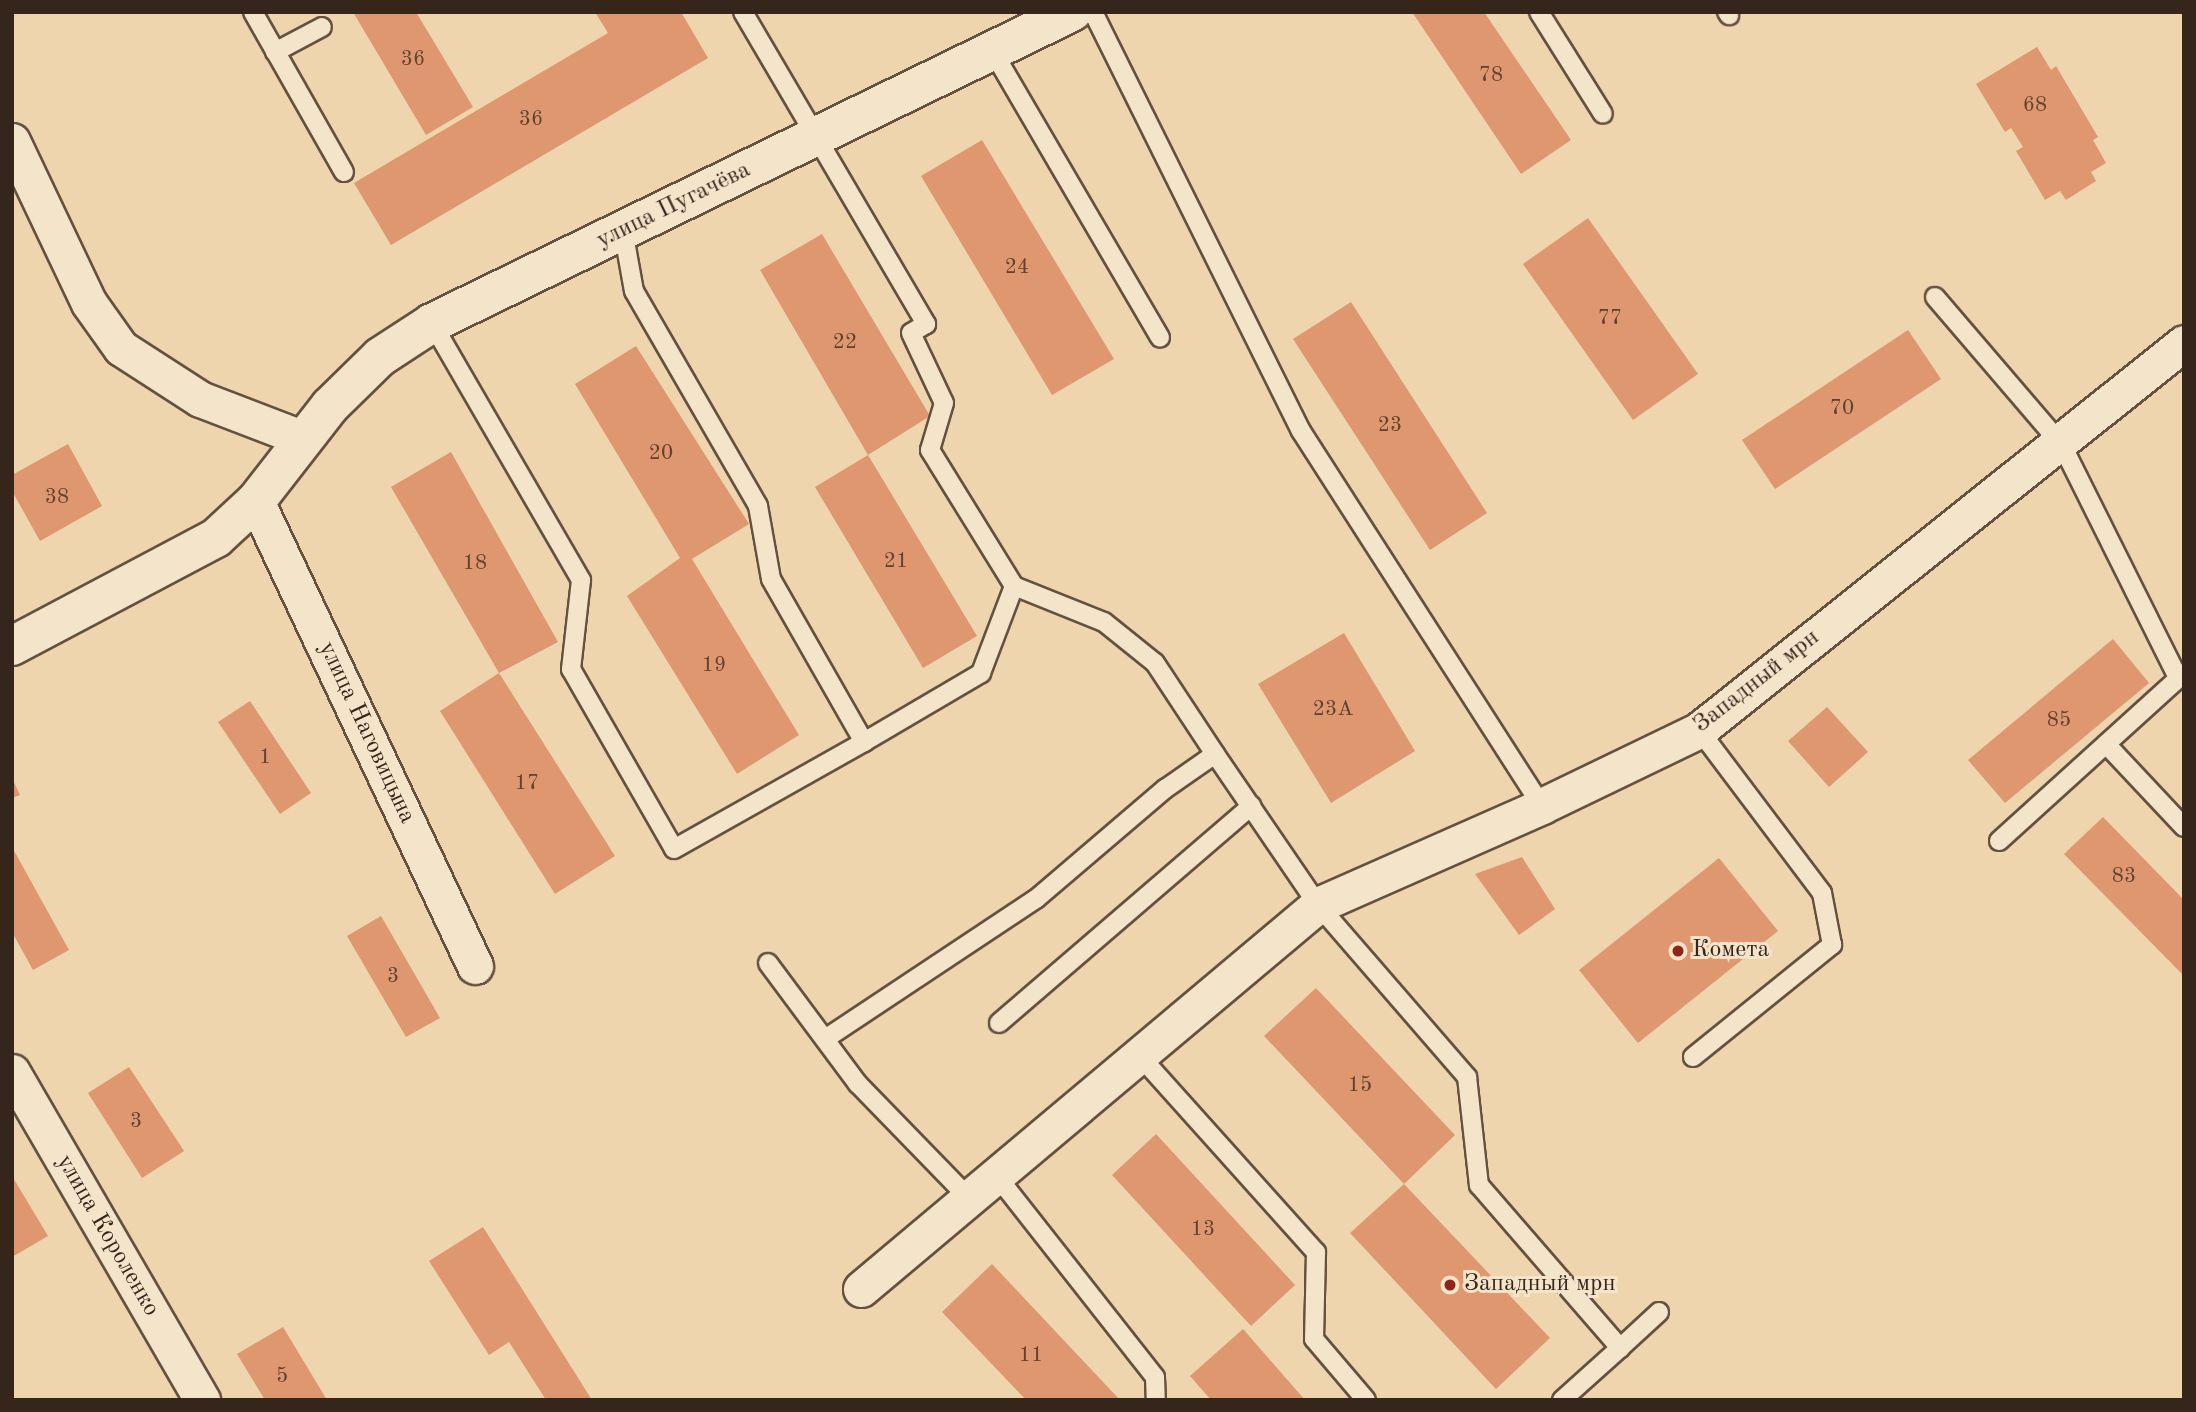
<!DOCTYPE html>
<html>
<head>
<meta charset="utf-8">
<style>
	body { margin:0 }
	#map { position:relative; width:2196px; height:1412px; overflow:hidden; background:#eed5ae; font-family:"Old Standard TT",serif }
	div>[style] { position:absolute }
	.building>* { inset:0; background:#de976f }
	.roads { filter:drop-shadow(2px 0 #645140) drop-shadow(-2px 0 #645140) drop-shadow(0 2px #645140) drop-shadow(0 -2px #645140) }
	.lane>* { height:18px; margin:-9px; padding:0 9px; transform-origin:9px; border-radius:9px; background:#f4e4ca }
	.street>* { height:35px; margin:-17.5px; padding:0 17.5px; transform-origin:17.5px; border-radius:17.5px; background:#f4e4ca }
	.secondary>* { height:38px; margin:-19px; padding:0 19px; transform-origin:19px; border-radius:19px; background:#f4e4ca }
	.dots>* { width:19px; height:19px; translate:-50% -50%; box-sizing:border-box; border:4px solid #f4e4ca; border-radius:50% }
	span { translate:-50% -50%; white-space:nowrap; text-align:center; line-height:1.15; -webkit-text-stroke:6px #f4e4ca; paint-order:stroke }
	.number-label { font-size:21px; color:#604230 }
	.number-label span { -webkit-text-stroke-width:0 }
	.street-label { font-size:24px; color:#36251b }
	.poi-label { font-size:24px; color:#36251b }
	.left { translate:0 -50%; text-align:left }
	.frame { position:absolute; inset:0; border:14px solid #36251b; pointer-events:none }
</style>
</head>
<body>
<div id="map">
	<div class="building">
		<div style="clip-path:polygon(353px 12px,416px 12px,473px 107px,426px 135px)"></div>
		<div style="clip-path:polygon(595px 12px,681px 12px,708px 58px,391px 245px,354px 183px,608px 33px)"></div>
		<div style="clip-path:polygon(1412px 12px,1484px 12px,1571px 140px,1521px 174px)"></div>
		<div style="clip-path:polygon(2037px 47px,2051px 70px,2056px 66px,2098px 137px,2093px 140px,2106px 163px,2091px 172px,2096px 181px,2066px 200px,2060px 191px,2045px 200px,2016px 151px,2023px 147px,2011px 128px,2005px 132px,1976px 84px)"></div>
		<div style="clip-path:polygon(982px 140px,1114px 359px,1052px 395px,921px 176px)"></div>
		<div style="clip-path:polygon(1588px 218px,1698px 374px,1633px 420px,1523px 264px)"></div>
		<div style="clip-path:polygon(822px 234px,930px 416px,868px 455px,977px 636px,923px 668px,815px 487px,868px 455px,760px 270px)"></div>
		<div style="clip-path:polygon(1351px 302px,1487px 513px,1430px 550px,1293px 339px)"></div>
		<div style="clip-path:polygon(1908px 330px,1941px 379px,1775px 489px,1742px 440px)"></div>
		<div style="clip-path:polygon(636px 346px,749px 524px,692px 559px,799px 735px,737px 774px,627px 596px,680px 558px,575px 384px)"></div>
		<div style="clip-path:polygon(68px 444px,102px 506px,40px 541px,12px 491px,12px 475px)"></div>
		<div style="clip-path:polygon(451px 452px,558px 642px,499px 673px,391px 487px)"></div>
		<div style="clip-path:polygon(1344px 633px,1415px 751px,1331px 803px,1258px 684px)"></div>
		<div style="clip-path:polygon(2113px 639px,2149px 683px,2005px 803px,1968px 760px)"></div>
		<div style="clip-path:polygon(499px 673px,615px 856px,555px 894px,440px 711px)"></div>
		<div style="clip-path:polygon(250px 701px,311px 793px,280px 814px,218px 722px)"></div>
		<div style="clip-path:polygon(1827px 707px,1868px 752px,1829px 787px,1788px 741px)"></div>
		<div style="clip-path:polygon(12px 778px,20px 795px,12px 798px)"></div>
		<div style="clip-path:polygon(2103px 817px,2184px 900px,2184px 976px,2064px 854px)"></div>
		<div style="clip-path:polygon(12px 847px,69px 950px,33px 970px,12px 932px)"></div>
		<div style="clip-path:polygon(1522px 857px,1555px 909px,1519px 935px,1475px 874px)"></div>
		<div style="clip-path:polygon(1719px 858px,1778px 931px,1638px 1043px,1579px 970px)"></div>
		<div style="clip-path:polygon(381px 916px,440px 1018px,406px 1037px,347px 936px)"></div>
		<div style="clip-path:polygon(1316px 988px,1455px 1135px,1404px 1184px,1264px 1036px)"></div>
		<div style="clip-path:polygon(129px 1067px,184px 1151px,142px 1178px,88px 1093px)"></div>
		<div style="clip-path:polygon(1156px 1134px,1295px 1285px,1251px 1326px,1112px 1175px)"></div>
		<div style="clip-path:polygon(12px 1176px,48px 1236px,12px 1257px)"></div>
		<div style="clip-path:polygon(1404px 1184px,1550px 1338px,1496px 1389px,1350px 1233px)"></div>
		<div style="clip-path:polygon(483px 1227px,592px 1400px,546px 1400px,509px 1342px,489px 1355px,429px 1261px)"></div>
		<div style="clip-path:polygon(992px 1264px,1120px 1400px,1026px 1400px,942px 1312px)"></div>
		<div style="clip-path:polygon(283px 1327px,327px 1400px,265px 1400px,237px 1354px)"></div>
		<div style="clip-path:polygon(1243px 1329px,1305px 1400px,1211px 1400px,1190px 1376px)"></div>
	</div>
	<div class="roads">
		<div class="lane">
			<div style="left:253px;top:12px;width:184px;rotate:60.4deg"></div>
			<div style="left:743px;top:12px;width:362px;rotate:59.6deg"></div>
			<div style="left:926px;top:324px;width:17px;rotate:149deg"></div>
			<div style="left:911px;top:333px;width:77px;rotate:64.8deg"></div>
			<div style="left:944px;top:403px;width:49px;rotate:106.6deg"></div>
			<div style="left:930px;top:450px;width:160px;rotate:58.3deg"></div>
			<div style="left:1014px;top:586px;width:97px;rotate:21.8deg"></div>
			<div style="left:1104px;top:622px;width:65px;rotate:38.8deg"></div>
			<div style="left:1155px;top:663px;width:109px;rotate:56.6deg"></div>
			<div style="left:1093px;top:12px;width:468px;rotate:63.6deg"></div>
			<div style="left:1301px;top:431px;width:446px;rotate:57.3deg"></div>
			<div style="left:1539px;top:12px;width:120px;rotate:57.9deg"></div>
			<div style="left:1727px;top:12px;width:4px;rotate:56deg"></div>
			<div style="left:992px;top:50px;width:333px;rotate:59.7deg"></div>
			<div style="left:275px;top:52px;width:53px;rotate:-28deg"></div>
			<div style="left:623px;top:230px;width:62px;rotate:79.8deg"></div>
			<div style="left:634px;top:291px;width:248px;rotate:60deg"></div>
			<div style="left:758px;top:506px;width:74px;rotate:79.9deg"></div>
			<div style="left:771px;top:579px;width:188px;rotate:60.3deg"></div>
			<div style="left:864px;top:742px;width:136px;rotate:-30.5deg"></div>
			<div style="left:981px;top:673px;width:93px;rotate:-69.2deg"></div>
			<div style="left:1935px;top:297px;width:195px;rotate:49.4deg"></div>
			<div style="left:2062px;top:445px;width:260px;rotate:63.5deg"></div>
			<div style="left:432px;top:323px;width:297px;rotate:59.9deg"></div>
			<div style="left:581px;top:580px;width:90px;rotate:96.4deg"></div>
			<div style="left:571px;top:669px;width:207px;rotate:60.2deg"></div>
			<div style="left:674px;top:849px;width:218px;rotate:-29.4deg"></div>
			<div style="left:2106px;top:744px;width:114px;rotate:46.8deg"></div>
			<div style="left:1999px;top:841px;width:250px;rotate:-42.2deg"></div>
			<div style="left:768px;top:963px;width:151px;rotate:53.4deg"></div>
			<div style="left:858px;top:1084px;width:159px;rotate:45.8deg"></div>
			<div style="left:999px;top:1023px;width:333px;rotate:-40.7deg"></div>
			<div style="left:825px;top:1039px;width:253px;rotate:-33.6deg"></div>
			<div style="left:1036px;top:899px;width:170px;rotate:-40.5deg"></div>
			<div style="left:1165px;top:789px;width:61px;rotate:-35deg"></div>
			<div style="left:1215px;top:754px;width:183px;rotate:55.7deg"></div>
			<div style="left:1318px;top:905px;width:228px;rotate:49.1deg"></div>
			<div style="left:1467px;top:1077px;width:109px;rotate:83.7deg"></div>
			<div style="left:1479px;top:1185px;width:216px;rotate:49.1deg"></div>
			<div style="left:1620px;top:1348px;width:78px;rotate:138.1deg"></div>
			<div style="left:1139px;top:1055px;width:265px;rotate:48.1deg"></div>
			<div style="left:1316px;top:1252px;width:87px;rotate:91.3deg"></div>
			<div style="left:1314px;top:1339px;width:80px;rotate:49.6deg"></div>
			<div style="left:1693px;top:1057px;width:179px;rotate:-38.9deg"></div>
			<div style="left:1832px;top:945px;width:53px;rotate:-100.9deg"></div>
			<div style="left:1822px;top:893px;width:204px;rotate:-127deg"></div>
			<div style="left:996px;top:1175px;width:257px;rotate:51.8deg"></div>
			<div style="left:1155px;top:1377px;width:23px;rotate:88deg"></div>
			<div style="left:1620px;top:1348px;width:53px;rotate:-42.7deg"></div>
		</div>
		<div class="street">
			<div style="left:12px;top:141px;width:179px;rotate:64.6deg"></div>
			<div style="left:89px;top:303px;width:55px;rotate:54.6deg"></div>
			<div style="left:121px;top:348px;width:94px;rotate:32.8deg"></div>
			<div style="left:200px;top:399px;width:111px;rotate:21deg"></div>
			<div style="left:256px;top:501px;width:514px;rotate:64.78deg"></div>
			<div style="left:12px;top:1072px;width:379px;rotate:59.9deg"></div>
			<div style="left:861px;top:1289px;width:597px;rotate:-40.04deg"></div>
			<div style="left:1318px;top:905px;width:245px;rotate:-23.8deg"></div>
			<div style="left:1542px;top:806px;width:174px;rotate:-25.8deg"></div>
			<div style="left:1699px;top:730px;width:620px;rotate:-38.59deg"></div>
		</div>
		<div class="secondary">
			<div style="left:12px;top:646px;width:231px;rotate:-27.9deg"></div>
			<div style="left:216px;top:538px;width:54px;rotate:-42.8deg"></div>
			<div style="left:256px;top:501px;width:120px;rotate:-52.1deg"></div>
			<div style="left:330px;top:406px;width:70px;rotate:-44.4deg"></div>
			<div style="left:380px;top:357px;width:62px;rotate:-33.2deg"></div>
			<div style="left:432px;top:323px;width:712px;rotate:-25.92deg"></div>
		</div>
	</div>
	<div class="dots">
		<div style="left:1678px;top:951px;background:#8f2418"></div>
		<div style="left:1450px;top:1285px;background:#8f2418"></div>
	</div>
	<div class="number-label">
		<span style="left:413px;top:60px">36</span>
		<span style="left:1491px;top:76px">78</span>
		<span style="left:2035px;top:106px">68</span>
		<span style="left:531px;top:120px">36</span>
		<span style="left:1017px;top:268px">24</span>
		<span style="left:1610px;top:319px">77</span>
		<span style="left:845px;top:343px">22</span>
		<span style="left:1842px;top:409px">70</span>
		<span style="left:1390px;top:426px">23</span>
		<span style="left:661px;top:454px">20</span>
		<span style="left:57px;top:498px">38</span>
		<span style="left:896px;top:562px">21</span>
		<span style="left:475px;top:564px">18</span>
		<span style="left:714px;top:666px">19</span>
		<span style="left:1333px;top:710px">23А</span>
		<span style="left:2059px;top:721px">85</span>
		<span style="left:265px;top:758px">1</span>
		<span style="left:527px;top:784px">17</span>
		<span style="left:2124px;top:877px">83</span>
		<span style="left:393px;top:977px">3</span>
		<span style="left:1360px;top:1086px">15</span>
		<span style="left:136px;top:1122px">3</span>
		<span style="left:1203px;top:1230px">13</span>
		<span style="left:1031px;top:1356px">11</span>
		<span style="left:282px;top:1377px">5</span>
	</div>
	<div class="street-label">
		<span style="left:674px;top:206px;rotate:-26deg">улица Пугачёва</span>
		<span style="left:1757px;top:682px;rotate:-38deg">Западный мрн</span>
		<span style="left:366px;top:733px;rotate:65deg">улица Наговицына</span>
		<span style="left:107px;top:1236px;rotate:60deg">улица Короленко</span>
	</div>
	<div class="poi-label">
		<span class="left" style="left:1692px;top:951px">Комета</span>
		<span class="left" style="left:1464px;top:1285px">Западный мрн</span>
	</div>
	<div class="frame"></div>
</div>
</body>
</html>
